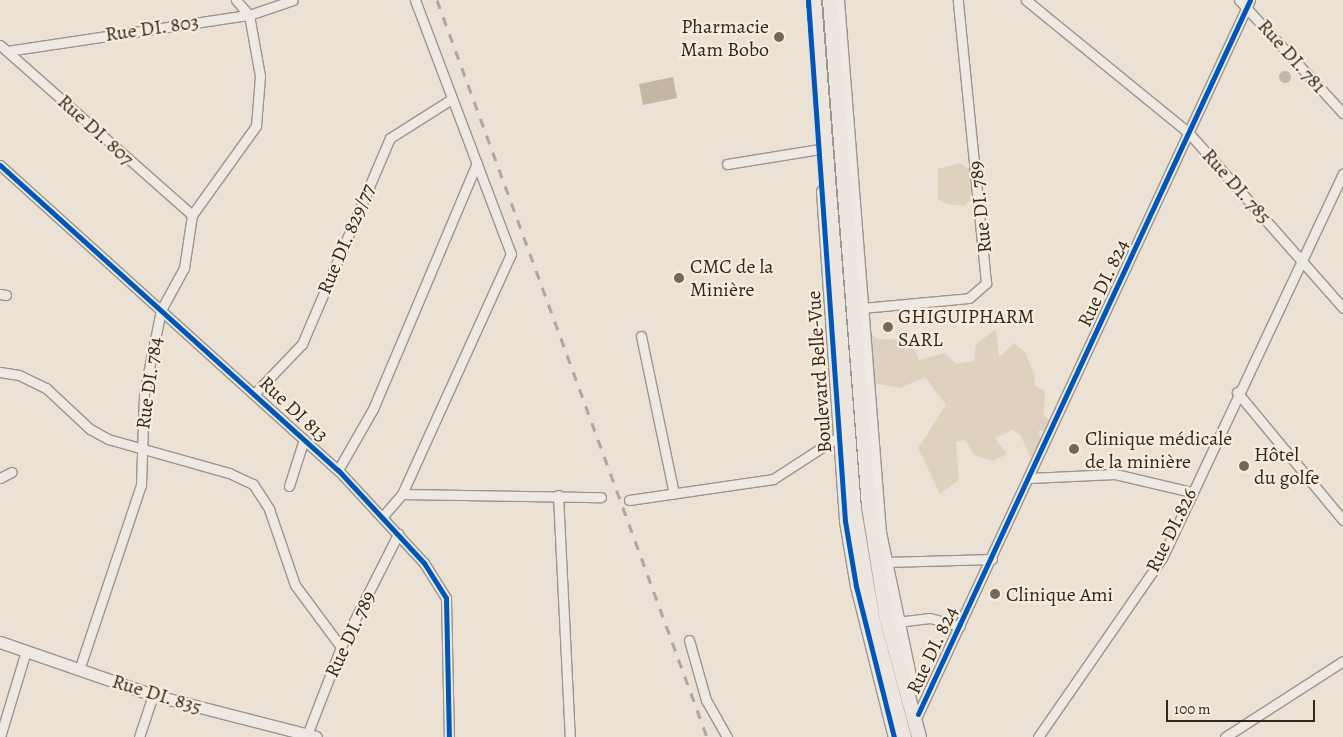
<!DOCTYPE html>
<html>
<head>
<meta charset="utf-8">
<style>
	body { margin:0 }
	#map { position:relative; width:1343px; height:737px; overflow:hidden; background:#ebe2d5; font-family:Alegreya,serif }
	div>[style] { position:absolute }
	.green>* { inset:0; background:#ded2bf }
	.water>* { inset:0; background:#c4b6a5 }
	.round { border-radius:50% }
	.roads { filter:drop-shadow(1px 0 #9c958c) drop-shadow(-1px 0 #9c958c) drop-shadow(0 1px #9c958c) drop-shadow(0 -1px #9c958c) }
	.minor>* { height:9px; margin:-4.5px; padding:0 4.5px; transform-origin:4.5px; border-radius:4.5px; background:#eeeae3 }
	.tertiary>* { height:11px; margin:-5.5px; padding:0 5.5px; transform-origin:5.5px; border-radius:5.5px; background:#eeeae3 }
	.primary>* { height:14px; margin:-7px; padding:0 7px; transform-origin:7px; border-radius:7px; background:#ece6df }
	.rail>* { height:3px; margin-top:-1.5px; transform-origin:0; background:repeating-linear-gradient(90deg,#ada7a1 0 9px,transparent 0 18px) }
	.cycleway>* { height:5px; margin:-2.5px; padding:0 2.5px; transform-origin:2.5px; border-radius:2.5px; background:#0057b8 }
	.dots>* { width:14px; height:14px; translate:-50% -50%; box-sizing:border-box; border:2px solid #f8eddd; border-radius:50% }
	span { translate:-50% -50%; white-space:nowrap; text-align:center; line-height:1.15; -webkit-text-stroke:4.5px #f8eddd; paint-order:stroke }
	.poi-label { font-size:20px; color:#34261d }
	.right { translate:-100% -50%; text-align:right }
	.left { translate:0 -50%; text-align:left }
	.street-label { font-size:20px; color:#34261d }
	.scale { position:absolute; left:1166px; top:700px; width:149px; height:22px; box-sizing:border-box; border:2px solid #34261d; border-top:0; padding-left:6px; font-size:15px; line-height:18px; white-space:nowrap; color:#34261d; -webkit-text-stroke:4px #f8eddd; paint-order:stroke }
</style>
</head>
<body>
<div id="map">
	<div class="green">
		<div style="clip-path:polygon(960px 163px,972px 171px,969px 178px,975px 184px,974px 197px,964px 206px,946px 204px,938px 199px,938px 169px)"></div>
		<div style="clip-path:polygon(859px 328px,878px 339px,910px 340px,919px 360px,945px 353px,956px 364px,974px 361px,976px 344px,996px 329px,999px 357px,1014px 343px,1024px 351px,1035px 375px,1034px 385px,1045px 391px,1044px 416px,1053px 423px,1048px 431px,1038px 431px,1043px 444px,1039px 454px,1030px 457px,1021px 436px,1013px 430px,995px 438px,1007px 454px,993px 461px,974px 455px,965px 440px,956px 442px,959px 480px,940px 494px,918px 448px,946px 405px,925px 377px,900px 388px,873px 383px,848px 349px,846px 338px)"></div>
	</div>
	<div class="water">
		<div class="round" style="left:1279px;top:71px;width:12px;height:12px"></div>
		<div style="clip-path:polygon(673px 77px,677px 98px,643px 105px,639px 84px)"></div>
	</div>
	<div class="roads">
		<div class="minor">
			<div style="left:1026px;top:0;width:209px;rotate:39.2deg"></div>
			<div style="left:1188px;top:132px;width:235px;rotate:48.6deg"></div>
			<div style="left:1239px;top:0;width:154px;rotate:47.4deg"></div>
			<div style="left:0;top:45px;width:256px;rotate:41.5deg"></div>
			<div style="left:7px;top:51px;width:245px;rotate:-8.5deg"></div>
			<div style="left:249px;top:15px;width:46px;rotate:-18.8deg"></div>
			<div style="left:727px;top:164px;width:94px;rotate:-9.2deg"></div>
			<div style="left:0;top:165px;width:455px;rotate:42.1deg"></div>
			<div style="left:338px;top:470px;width:127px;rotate:47.2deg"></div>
			<div style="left:424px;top:563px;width:41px;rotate:57.8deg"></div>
			<div style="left:446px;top:598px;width:139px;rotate:88.8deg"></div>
			<div style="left:0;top:294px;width:6px;rotate:9deg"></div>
			<div style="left:862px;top:308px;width:107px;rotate:-5.3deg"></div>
			<div style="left:969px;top:298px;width:23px;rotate:-41deg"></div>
			<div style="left:986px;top:283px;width:284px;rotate:-95.7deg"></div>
			<div style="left:641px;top:336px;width:161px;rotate:78.2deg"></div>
			<div style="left:0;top:372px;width:19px;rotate:9deg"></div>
			<div style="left:19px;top:375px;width:30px;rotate:26deg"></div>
			<div style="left:46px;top:388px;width:60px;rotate:43deg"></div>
			<div style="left:90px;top:429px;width:21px;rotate:29deg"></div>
			<div style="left:108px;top:439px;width:126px;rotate:15.7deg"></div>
			<div style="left:229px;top:473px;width:26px;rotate:25deg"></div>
			<div style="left:253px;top:484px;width:30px;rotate:57deg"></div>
			<div style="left:269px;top:509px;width:80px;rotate:71.1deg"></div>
			<div style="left:295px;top:585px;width:77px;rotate:53.4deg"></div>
			<div style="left:1237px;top:392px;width:166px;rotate:50.4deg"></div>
			<div style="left:255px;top:393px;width:68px;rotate:-46.2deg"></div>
			<div style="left:302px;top:344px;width:224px;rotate:-66.9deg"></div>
			<div style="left:390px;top:138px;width:71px;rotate:-32.3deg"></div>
			<div style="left:338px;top:470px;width:70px;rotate:-60.2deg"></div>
			<div style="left:373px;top:409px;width:267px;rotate:-67.1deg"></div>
			<div style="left:0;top:478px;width:13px;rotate:-27deg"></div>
			<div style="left:1030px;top:478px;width:85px;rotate:-2.7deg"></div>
			<div style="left:1115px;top:474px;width:78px;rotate:13.3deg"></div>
			<div style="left:289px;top:486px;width:49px;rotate:-72.3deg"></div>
			<div style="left:402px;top:494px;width:199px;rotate:0.9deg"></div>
			<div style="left:558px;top:495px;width:242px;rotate:87.2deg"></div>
			<div style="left:629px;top:500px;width:146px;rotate:-8.3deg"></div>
			<div style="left:773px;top:479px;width:77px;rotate:-32.9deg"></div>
			<div style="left:383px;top:516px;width:29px;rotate:-49deg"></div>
			<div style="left:402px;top:494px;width:264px;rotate:-65.6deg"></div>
			<div style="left:511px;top:254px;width:272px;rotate:-110.7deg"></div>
			<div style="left:886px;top:562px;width:106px;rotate:-1.6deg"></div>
			<div style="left:897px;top:622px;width:33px;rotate:-7deg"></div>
			<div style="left:930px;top:618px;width:31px;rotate:15deg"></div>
			<div style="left:689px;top:640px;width:62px;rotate:74.2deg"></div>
			<div style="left:706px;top:700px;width:43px;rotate:60.4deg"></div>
			<div style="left:79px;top:670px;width:195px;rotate:-71.5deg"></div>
			<div style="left:141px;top:485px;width:92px;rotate:-88.1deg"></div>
			<div style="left:144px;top:393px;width:85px;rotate:-78.4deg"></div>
			<div style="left:161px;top:310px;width:48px;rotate:-61.3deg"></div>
			<div style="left:184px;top:268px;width:54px;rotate:-81.4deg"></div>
			<div style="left:192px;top:215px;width:110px;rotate:-54.3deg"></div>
			<div style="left:256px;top:126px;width:50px;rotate:-85.4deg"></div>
			<div style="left:260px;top:76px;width:62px;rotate:-100.2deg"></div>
			<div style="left:249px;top:15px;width:20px;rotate:-131deg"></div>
			<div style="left:918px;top:714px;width:787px;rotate:-65.06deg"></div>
			<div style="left:307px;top:735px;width:94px;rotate:-68.9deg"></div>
			<div style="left:341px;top:647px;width:127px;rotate:-63.2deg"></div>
			<div style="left:0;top:737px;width:87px;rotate:-73.2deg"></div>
			<div style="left:139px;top:737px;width:44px;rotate:-71.6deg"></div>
			<div style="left:1038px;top:737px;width:218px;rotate:-55.3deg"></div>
			<div style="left:1162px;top:558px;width:425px;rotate:-64.8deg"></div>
			<div style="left:1225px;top:737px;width:140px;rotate:-32.8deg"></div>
		</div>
		<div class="tertiary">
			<div style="left:838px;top:0;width:534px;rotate:85.49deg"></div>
			<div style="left:880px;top:532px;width:161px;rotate:78.2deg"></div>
			<div style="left:822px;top:191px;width:331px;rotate:86deg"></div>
			<div style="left:845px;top:521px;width:66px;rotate:80.4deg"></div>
			<div style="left:856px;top:586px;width:156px;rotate:75.9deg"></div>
			<div style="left:0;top:642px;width:162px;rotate:19.1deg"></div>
			<div style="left:153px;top:695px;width:168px;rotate:14.4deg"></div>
		</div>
		<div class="primary">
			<div style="left:814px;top:0;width:511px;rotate:85.51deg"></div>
			<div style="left:854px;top:509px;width:114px;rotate:80.4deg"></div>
			<div style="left:873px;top:621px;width:120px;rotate:75deg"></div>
			<div style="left:830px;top:0;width:508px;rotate:85.6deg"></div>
			<div style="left:869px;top:507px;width:113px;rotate:80.9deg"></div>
			<div style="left:887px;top:619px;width:122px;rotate:74.8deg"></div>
		</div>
	</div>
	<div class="rail">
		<div style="left:437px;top:0;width:785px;rotate:69.88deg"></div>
	</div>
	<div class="cycleway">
		<div style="left:808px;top:0;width:522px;rotate:85.94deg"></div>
		<div style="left:845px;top:521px;width:66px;rotate:80.4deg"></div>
		<div style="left:856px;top:586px;width:156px;rotate:75.9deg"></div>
		<div style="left:0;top:165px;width:455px;rotate:42.1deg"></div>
		<div style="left:338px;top:470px;width:127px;rotate:47.2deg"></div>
		<div style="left:424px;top:563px;width:41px;rotate:57.8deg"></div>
		<div style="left:446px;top:598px;width:139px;rotate:88.8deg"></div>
		<div style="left:918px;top:714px;width:787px;rotate:-65.06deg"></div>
	</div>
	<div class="dots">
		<div style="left:779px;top:37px;background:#74685d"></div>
		<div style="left:679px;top:278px;background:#74685d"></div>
		<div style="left:888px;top:327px;background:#74685d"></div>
		<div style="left:1074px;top:449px;background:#74685d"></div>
		<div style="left:1244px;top:466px;background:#74685d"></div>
		<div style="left:995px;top:594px;background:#74685d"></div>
	</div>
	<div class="poi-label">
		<span class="right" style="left:769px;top:38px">Pharmacie<br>Mam Bobo</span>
		<span class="left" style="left:690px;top:278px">CMC de la<br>Minière</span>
		<span class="left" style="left:898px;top:328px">GHIGUIPHARM<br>SARL</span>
		<span class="left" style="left:1085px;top:450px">Clinique médicale<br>de la minière</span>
		<span class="left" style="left:1254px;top:466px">Hôtel<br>du golfe</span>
		<span class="left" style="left:1006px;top:594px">Clinique Ami</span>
	</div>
	<div class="street-label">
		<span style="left:152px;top:28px;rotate:-8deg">Rue DI. 803</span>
		<span style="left:1292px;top:56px;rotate:48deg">Rue DI. 781</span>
		<span style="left:96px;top:130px;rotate:42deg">Rue DI. 807</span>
		<span style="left:1237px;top:186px;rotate:48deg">Rue DI. 785</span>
		<span style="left:980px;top:207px;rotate:-96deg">Rue DI. 789</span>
		<span style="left:346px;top:239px;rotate:-67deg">Rue DI. 829/77</span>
		<span style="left:1103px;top:283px;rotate:-65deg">Rue DI. 824</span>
		<span style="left:819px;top:372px;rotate:-94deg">Boulevard Belle-Vue</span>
		<span style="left:149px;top:383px;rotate:-82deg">Rue DI. 784</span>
		<span style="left:294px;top:409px;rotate:43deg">Rue DI 813</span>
		<span style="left:1171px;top:530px;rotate:-64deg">Rue DI.826</span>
		<span style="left:350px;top:634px;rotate:-65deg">Rue DI. 789</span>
		<span style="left:932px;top:650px;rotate:-65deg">Rue DI. 824</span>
		<span style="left:157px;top:694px;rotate:17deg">Rue DI. 835</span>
	</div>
	<div class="scale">100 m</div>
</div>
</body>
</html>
